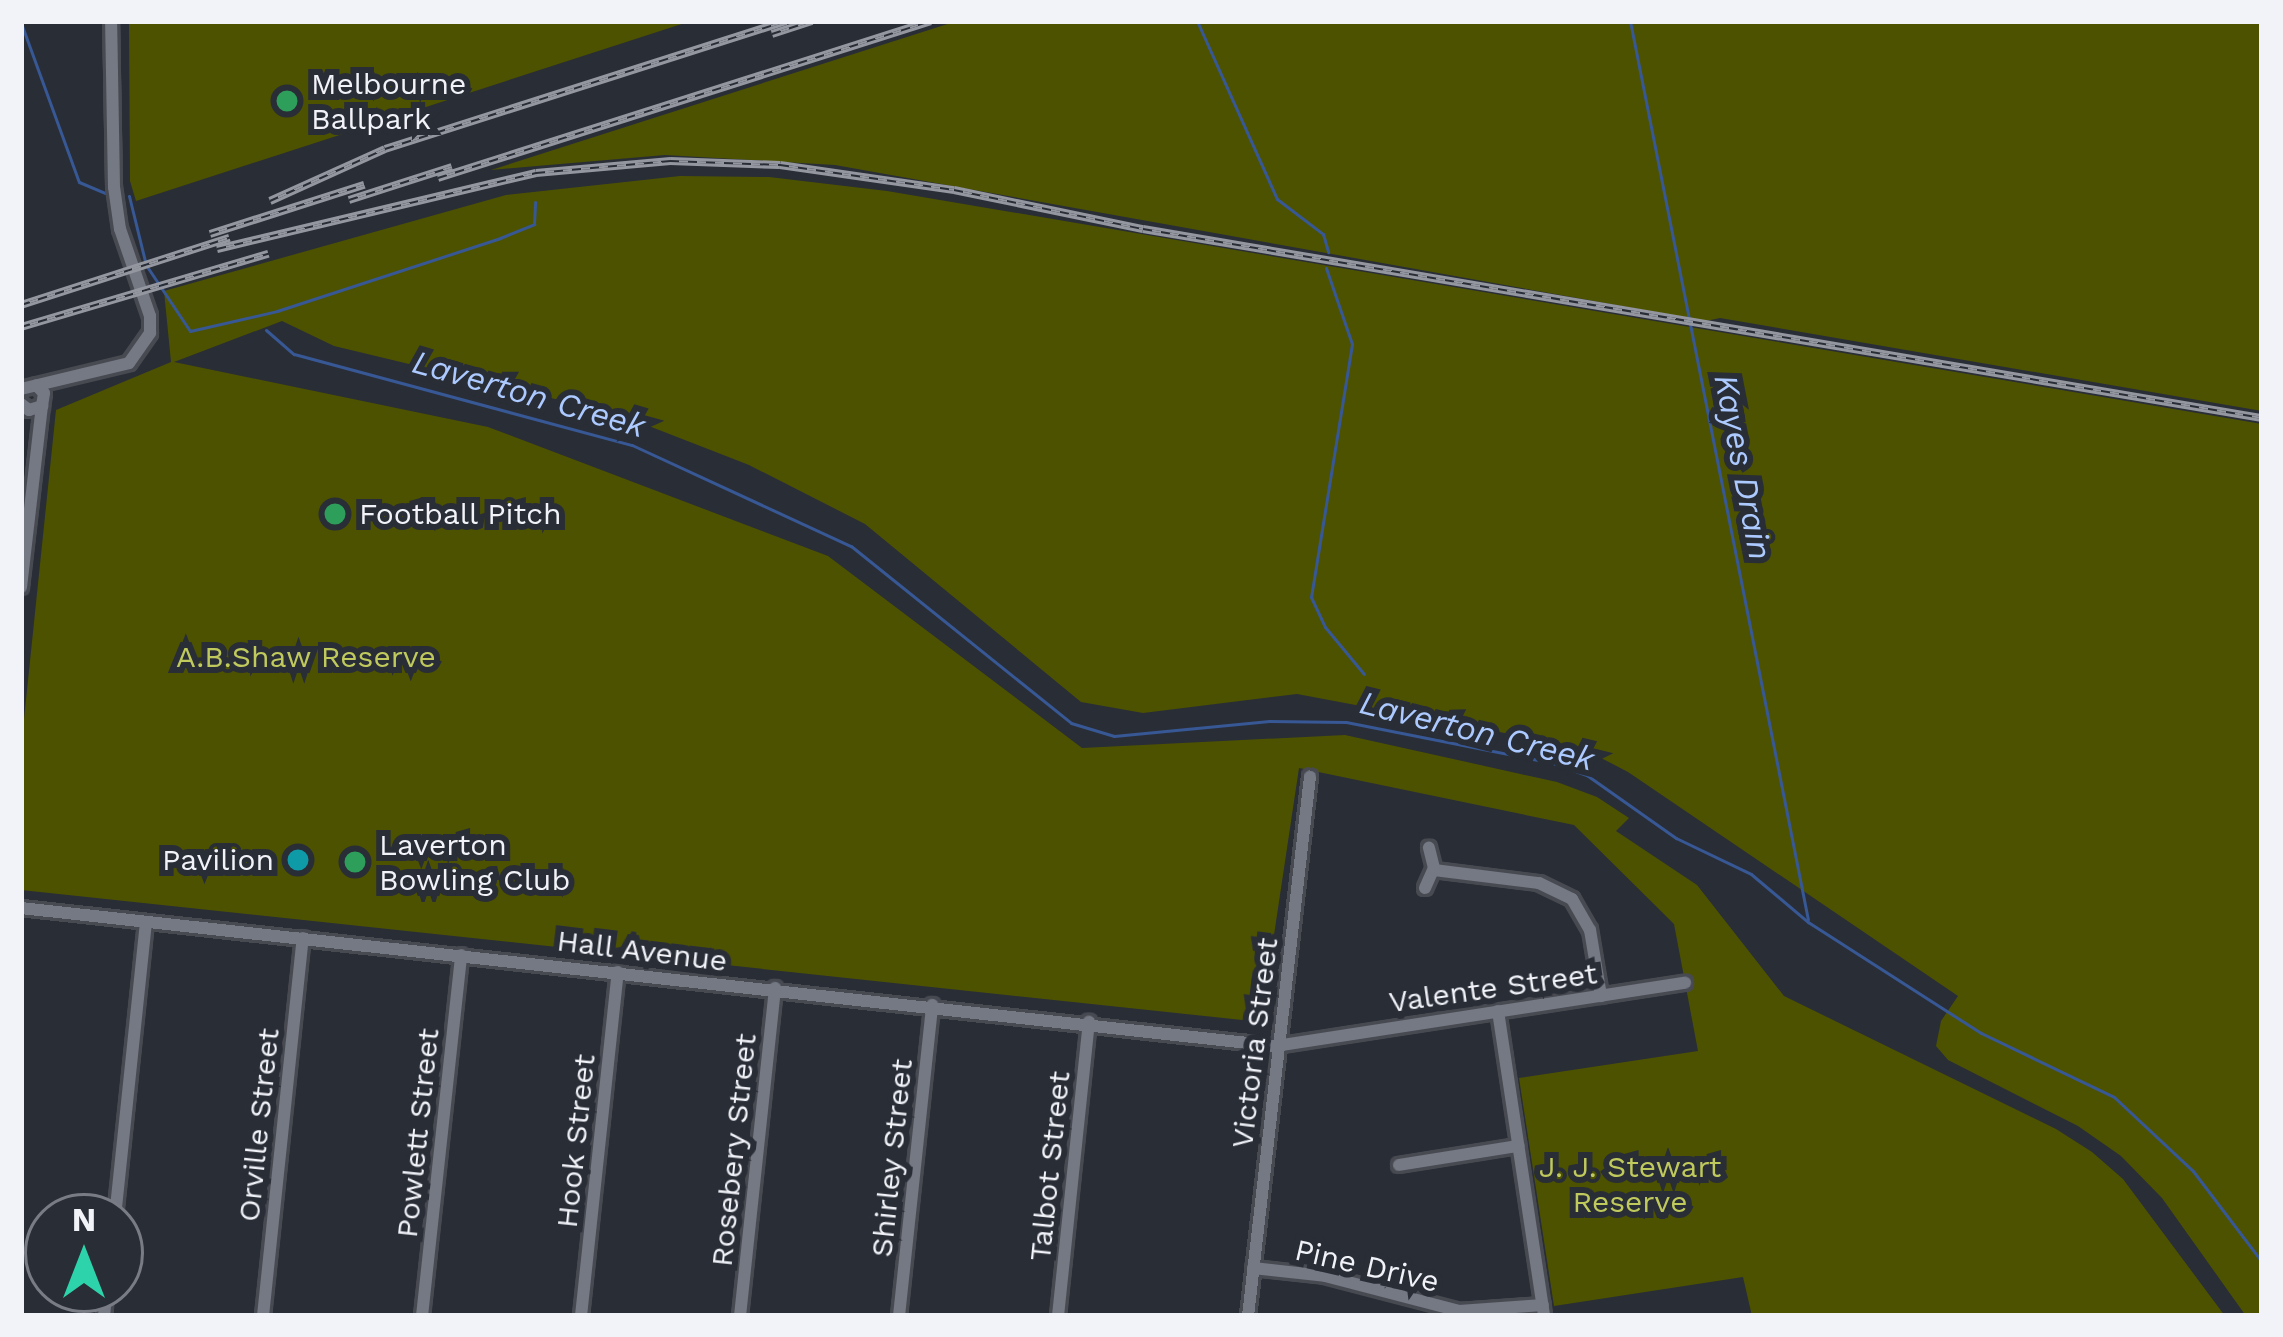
<!DOCTYPE html>
<html>
<head>
<meta charset="utf-8">
<style>
	body { margin:0 }
	#map { position:relative; width:2283px; height:1337px; overflow:hidden; background:#292d36; font-family:"Work Sans",sans-serif }
	div>[style] { position:absolute }
	.green>* { inset:0; background:#4d5201 }
	.stream>* { height:3px; margin:-1.5px; padding:0 1.5px; transform-origin:1.5px; border-radius:1.5px; background:#375894 }
	.roads { filter:drop-shadow(3px 0 #484a52) drop-shadow(-3px 0 #484a52) drop-shadow(0 3px #484a52) drop-shadow(0 -3px #484a52) }
	.minor>* { height:12px; margin:-6px; padding:0 6px; transform-origin:6px; border-radius:6px; background:#757984 }
	.rail>* { height:8px; margin-top:-4px; transform-origin:0; background:repeating-linear-gradient(90deg,#292d36 0 9px,#94979f 0 18px); box-sizing:border-box; border-block:3px solid #94979f }
	.dots>* { width:33px; height:33px; translate:-50% -50%; box-sizing:border-box; border:6px solid #292d36; border-radius:50% }
	span { translate:-50% -50%; white-space:nowrap; text-align:center; line-height:1.15; -webkit-text-stroke:12px #292d36; paint-order:stroke }
	.poi-label { font-size:30px; color:#f1f3f9 }
	.left { translate:0 -50%; text-align:left }
	.right { translate:-100% -50%; text-align:right }
	.park-label { font-size:30px; color:#c0ca5c }
	.street-label { font-size:30px; color:#f1f3f9 }
	.water-label { font-size:33px; color:#accaff; font-style:italic }
	.frame { position:absolute; inset:0; border:24px solid #f1f3f9; pointer-events:none }
	.north { position:absolute; left:24px; top:1193px; width:120px; height:120px; box-sizing:border-box; background:#292d36; border:3px solid #797c84; border-radius:50%; rotate:0deg; font-size:33px; font-weight:700; line-height:48px; text-align:center; color:#f1f3f9 }
	.north::after { content:''; display:block; margin:auto; width:42px; height:54px; background:#2dd4ab; clip-path:polygon(50% 0,100% 100%,50% 72%,0 100%) }
</style>
</head>
<body>
<div id="map">
	<div class="green">
		<div style="clip-path:polygon(129px 21px,691px 21px,136px 201px,130px 181px)"></div>
		<div style="clip-path:polygon(957px 21px,2262px 21px,2262px 411px,1720px 318px,1706px 321px,835px 165px,665px 155px,491px 170px)"></div>
		<div style="clip-path:polygon(680px 176px,769px 177px,887px 191px,2262px 424px,2262px 1316px,2246px 1316px,2162px 1198px,2121px 1156px,2078px 1126px,1948px 1060px,1936px 1046px,1941px 1021px,1958px 996px,1628px 772px,1580px 747px,1297px 694px,1143px 713px,1081px 702px,865px 524px,749px 465px,618px 414px,334px 346px,282px 321px,174px 362px,488px 427px,828px 556px,1082px 748px,1345px 735px,1557px 782px,1597px 797px,1629px 818px,1616px 831px,1697px 885px,1784px 996px,2056px 1129px,2092px 1152px,2123px 1179px,2225px 1316px,1752px 1316px,1743px 1277px,1554px 1306px,1519px 1078px,1698px 1051px,1674px 924px,1574px 825px,1299px 768px,1261px 1022px,21px 890px,21px 748px,56px 410px,171px 362px,164px 291px,506px 195px)"></div>
	</div>
	<div class="stream">
		<div style="left:1197px;top:21px;width:195px;rotate:65.8deg"></div>
		<div style="left:1277px;top:199px;width:58px;rotate:37.3deg"></div>
		<div style="left:1323px;top:234px;width:19px;rotate:74deg"></div>
		<div style="left:1630px;top:21px;width:916px;rotate:78.8deg"></div>
		<div style="left:21px;top:23px;width:169px;rotate:70deg"></div>
		<div style="left:79px;top:182px;width:28px;rotate:23deg"></div>
		<div style="left:129px;top:196px;width:71px;rotate:76.2deg"></div>
		<div style="left:146px;top:265px;width:79px;rotate:56.3deg"></div>
		<div style="left:190px;top:331px;width:89px;rotate:-12.9deg"></div>
		<div style="left:277px;top:311px;width:235px;rotate:-18.1deg"></div>
		<div style="left:500px;top:238px;width:37px;rotate:-22deg"></div>
		<div style="left:534px;top:224px;width:22px;rotate:-87deg"></div>
		<div style="left:1326px;top:268px;width:80px;rotate:71.1deg"></div>
		<div style="left:1352px;top:344px;width:256px;rotate:99.2deg"></div>
		<div style="left:1311px;top:597px;width:33px;rotate:65deg"></div>
		<div style="left:1325px;top:627px;width:61px;rotate:50.3deg"></div>
		<div style="left:266px;top:330px;width:37px;rotate:41deg"></div>
		<div style="left:294px;top:354px;width:350px;rotate:15.1deg"></div>
		<div style="left:632px;top:445px;width:241px;rotate:24.8deg"></div>
		<div style="left:851px;top:546px;width:282px;rotate:38.8deg"></div>
		<div style="left:1071px;top:723px;width:45px;rotate:16.8deg"></div>
		<div style="left:1114px;top:736px;width:156px;rotate:-5.5deg"></div>
		<div style="left:1269px;top:721px;width:77px;rotate:0.7deg"></div>
		<div style="left:1346px;top:722px;width:211px;rotate:11.2deg"></div>
		<div style="left:1553px;top:763px;width:37px;rotate:20deg"></div>
		<div style="left:1588px;top:776px;width:108px;rotate:35.2deg"></div>
		<div style="left:1676px;top:838px;width:83px;rotate:25.6deg"></div>
		<div style="left:1751px;top:874px;width:75px;rotate:40.1deg"></div>
		<div style="left:1808px;top:922px;width:206px;rotate:32.7deg"></div>
		<div style="left:1981px;top:1033px;width:148px;rotate:25.7deg"></div>
		<div style="left:2114px;top:1097px;width:108px;rotate:43.1deg"></div>
		<div style="left:2193px;top:1171px;width:114px;rotate:52.8deg"></div>
	</div>
	<div class="roads">
		<div class="minor">
			<div style="left:21px;top:389px;width:111px;rotate:-13.5deg"></div>
			<div style="left:129px;top:363px;width:37px;rotate:-55deg"></div>
			<div style="left:150px;top:333px;width:17px;rotate:-90deg"></div>
			<div style="left:150px;top:316px;width:92px;rotate:-109deg"></div>
			<div style="left:120px;top:229px;width:42px;rotate:-98.1deg"></div>
			<div style="left:114px;top:187px;width:166px;rotate:-91deg"></div>
			<div style="left:21px;top:404px;width:10px;rotate:37deg"></div>
			<div style="left:29px;top:410px;width:14px;rotate:-17deg"></div>
			<div style="left:42px;top:406px;width:13px;rotate:-81deg"></div>
			<div style="left:44px;top:393px;width:11px;rotate:-135deg"></div>
			<div style="left:21px;top:587px;width:182px;rotate:-83.4deg"></div>
			<div style="left:1434px;top:870px;width:106px;rotate:7.1deg"></div>
			<div style="left:1539px;top:883px;width:37px;rotate:26deg"></div>
			<div style="left:1572px;top:899px;width:36px;rotate:60deg"></div>
			<div style="left:1590px;top:930px;width:67px;rotate:80.5deg"></div>
			<div style="left:1425px;top:888px;width:22px;rotate:-66deg"></div>
			<div style="left:1434px;top:868px;width:21px;rotate:-104deg"></div>
			<div style="left:21px;top:908px;width:1263px;rotate:6.28deg"></div>
			<div style="left:1276px;top:1046px;width:414px;rotate:-8.8deg"></div>
			<div style="left:1498px;top:1011px;width:308px;rotate:81.4deg"></div>
			<div style="left:1399px;top:1165px;width:121px;rotate:-9.1deg"></div>
			<div style="left:115px;top:1217px;width:296px;rotate:-84deg"></div>
			<div style="left:1253px;top:1268px;width:72px;rotate:6.3deg"></div>
			<div style="left:1325px;top:1276px;width:138px;rotate:14.6deg"></div>
			<div style="left:1459px;top:1311px;width:84px;rotate:-4.1deg"></div>
			<div style="left:104px;top:1316px;width:27px;rotate:-84deg"></div>
			<div style="left:263px;top:1316px;width:380px;rotate:-84deg"></div>
			<div style="left:422px;top:1316px;width:363px;rotate:-83.8deg"></div>
			<div style="left:581px;top:1316px;width:346px;rotate:-83.9deg"></div>
			<div style="left:740px;top:1316px;width:330px;rotate:-83.9deg"></div>
			<div style="left:899px;top:1316px;width:313px;rotate:-83.9deg"></div>
			<div style="left:1058px;top:1316px;width:296px;rotate:-84deg"></div>
			<div style="left:1248px;top:1316px;width:543px;rotate:-83.44deg"></div>
		</div>
	</div>
	<div class="rail">
		<div style="left:772px;top:34px;width:42px;rotate:-18deg"></div>
		<div style="left:438px;top:178px;width:517px;rotate:-17.66deg"></div>
		<div style="left:349px;top:200px;width:108px;rotate:-17.8deg"></div>
		<div style="left:270px;top:201px;width:126px;rotate:-24.3deg"></div>
		<div style="left:385px;top:149px;width:421px;rotate:-17.7deg"></div>
		<div style="left:210px;top:234px;width:162px;rotate:-17.7deg"></div>
		<div style="left:217px;top:249px;width:328px;rotate:-13.4deg"></div>
		<div style="left:536px;top:173px;width:135px;rotate:-5.1deg"></div>
		<div style="left:670px;top:161px;width:110px;rotate:2.1deg"></div>
		<div style="left:780px;top:165px;width:176px;rotate:8.2deg"></div>
		<div style="left:954px;top:190px;width:193px;rotate:11.7deg"></div>
		<div style="left:1143px;top:229px;width:1135px;rotate:9.59deg"></div>
		<div style="left:21px;top:305px;width:219px;rotate:-17.9deg"></div>
		<div style="left:21px;top:327px;width:258px;rotate:-16.5deg"></div>
	</div>
	<div class="dots">
		<div style="left:287px;top:101px;background:#2e9e5b"></div>
		<div style="left:335px;top:514px;background:#2e9e5b"></div>
		<div style="left:298px;top:860px;background:#0f9aa8"></div>
		<div style="left:355px;top:862px;background:#2e9e5b"></div>
	</div>
	<div class="poi-label">
		<span class="left" style="left:311px;top:101px">Melbourne<br>Ballpark</span>
		<span class="left" style="left:359px;top:514px">Football Pitch</span>
		<span class="left" style="left:379px;top:862px">Laverton<br>Bowling Club</span>
		<span class="right" style="left:274px;top:860px">Pavilion</span>
	</div>
	<div class="park-label">
		<span style="left:306px;top:657px">A.B.Shaw Reserve</span>
		<span style="left:1630px;top:1184px">J. J. Stewart<br>Reserve</span>
	</div>
	<div class="street-label">
		<span style="left:642px;top:951px;rotate:7deg">Hall Avenue</span>
		<span style="left:1493px;top:988px;rotate:-8deg">Valente Street</span>
		<span style="left:1255px;top:1043px;rotate:-83deg">Victoria Street</span>
		<span style="left:259px;top:1125px;rotate:-84deg">Orville Street</span>
		<span style="left:418px;top:1133px;rotate:-84deg">Powlett Street</span>
		<span style="left:576px;top:1141px;rotate:-84deg">Hook Street</span>
		<span style="left:734px;top:1150px;rotate:-84deg">Rosebery Street</span>
		<span style="left:892px;top:1158px;rotate:-84deg">Shirley Street</span>
		<span style="left:1050px;top:1166px;rotate:-84deg">Talbot Street</span>
		<span style="left:1367px;top:1266px;rotate:13deg">Pine Drive</span>
	</div>
	<div class="water-label">
		<span style="left:529px;top:394px;rotate:16deg">Laverton Creek</span>
		<span style="left:1743px;top:467px;rotate:79deg">Kayes Drain</span>
		<span style="left:1477px;top:731px;rotate:14deg">Laverton Creek</span>
	</div>
	<div class="frame"></div>
	<div class="north">N</div>
</div>
</body>
</html>
